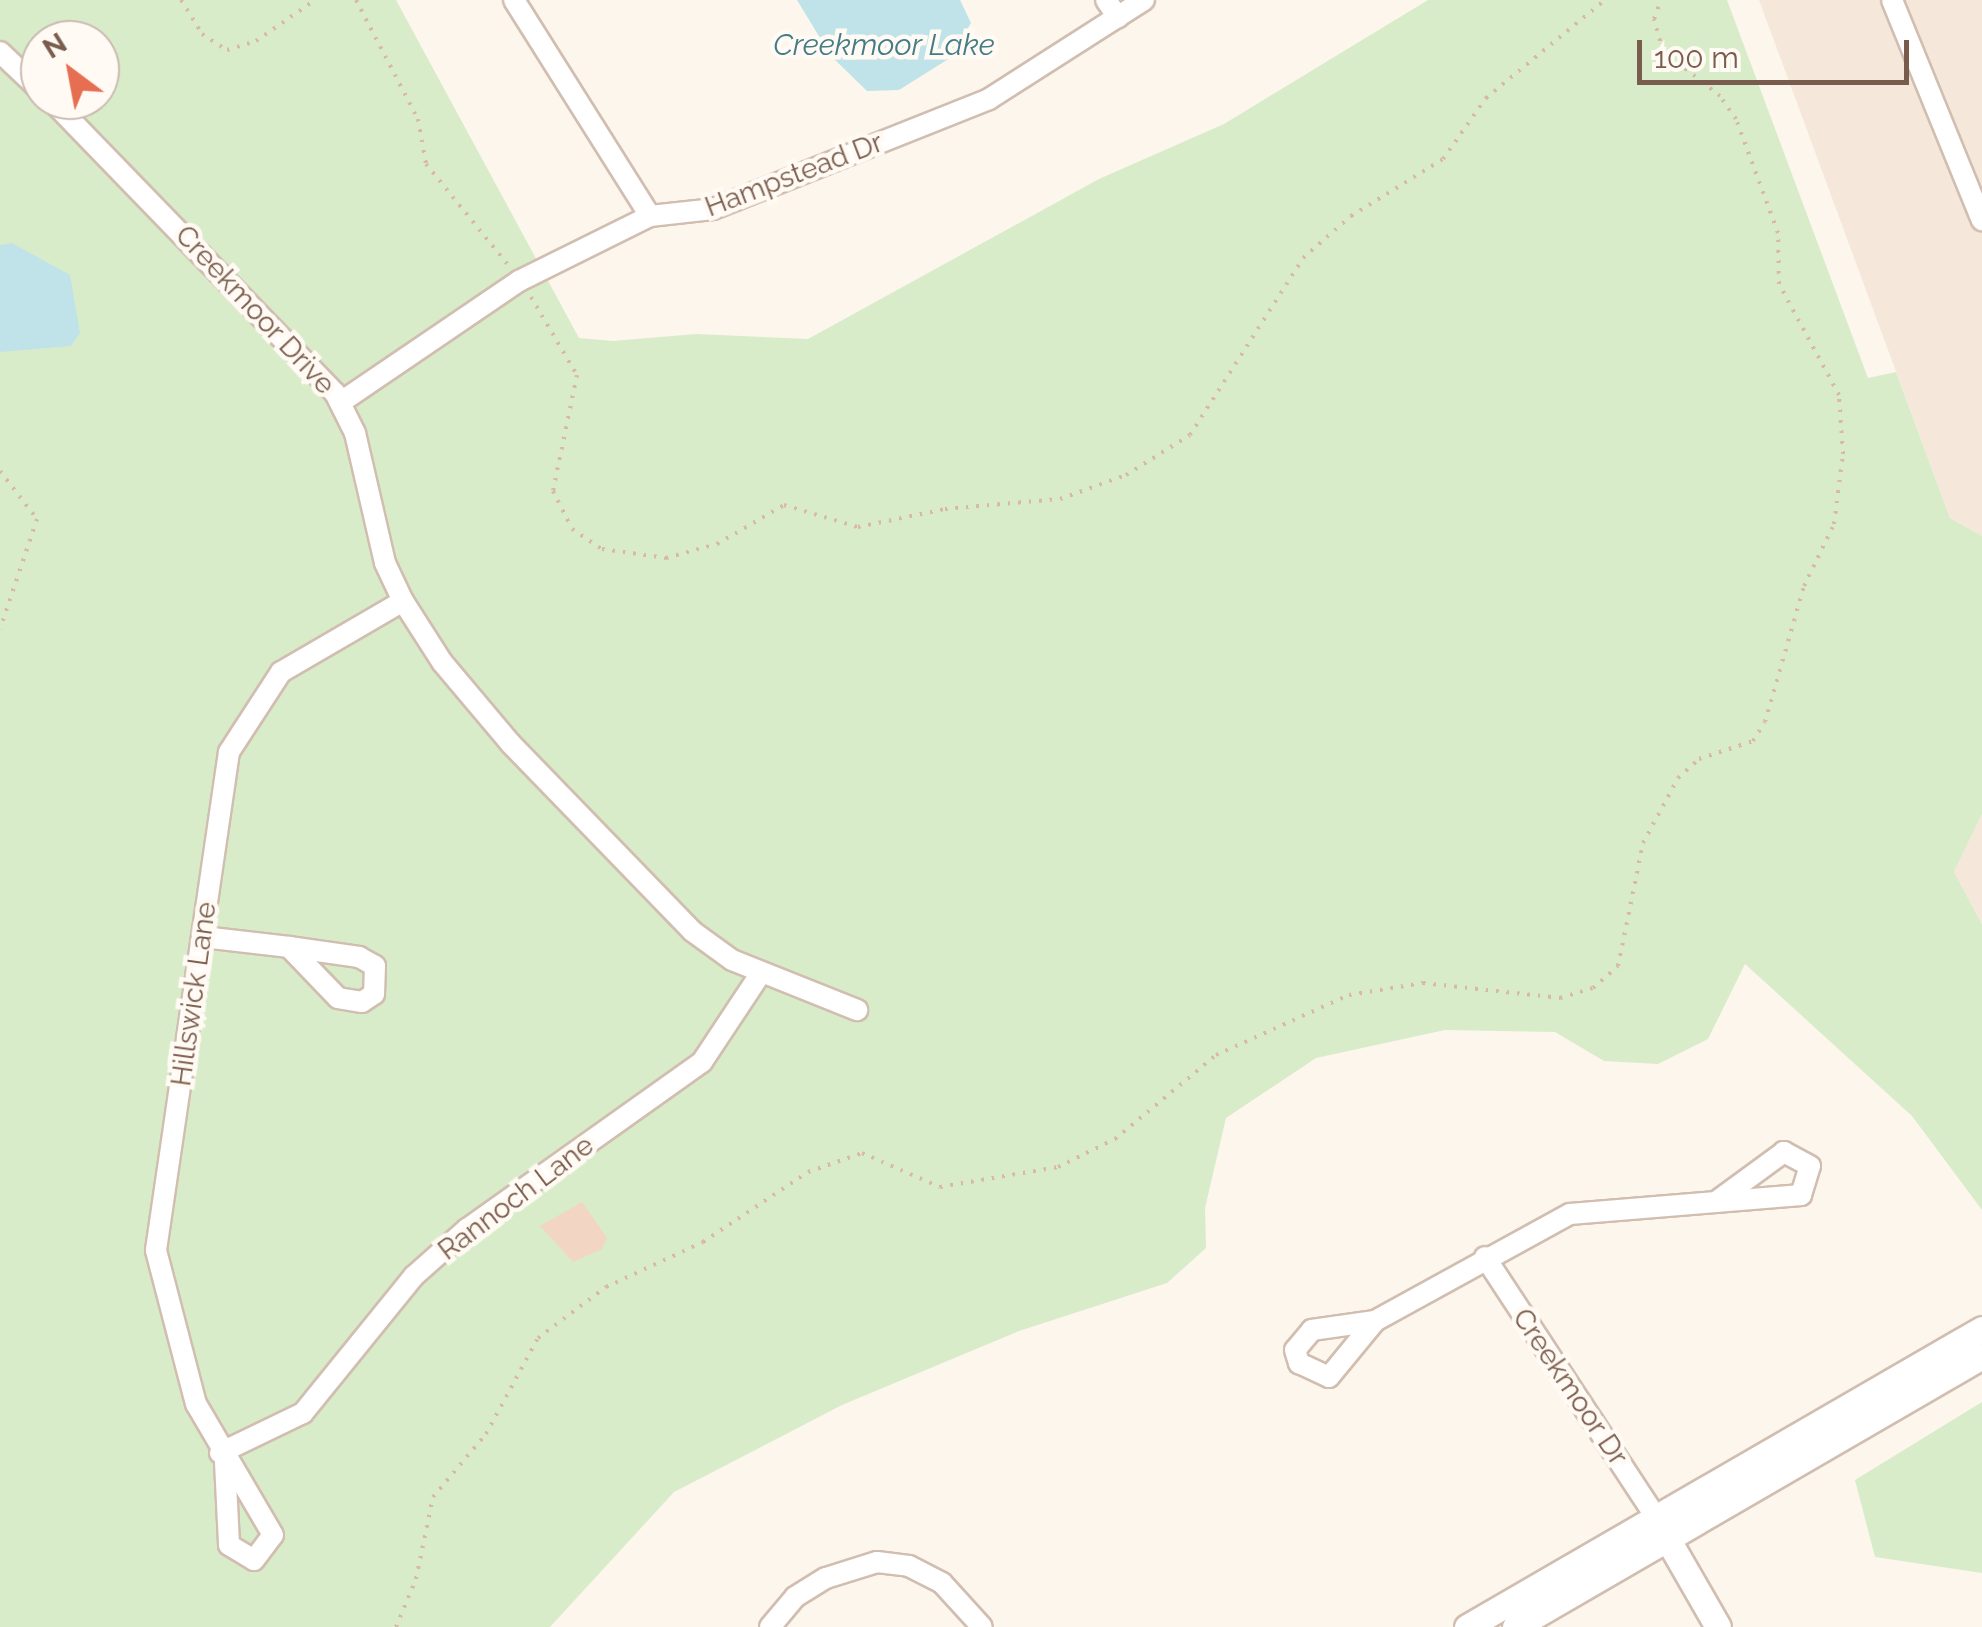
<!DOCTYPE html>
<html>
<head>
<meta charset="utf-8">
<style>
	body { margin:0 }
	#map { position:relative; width:1982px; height:1627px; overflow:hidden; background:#fdf6ec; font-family:Raleway,sans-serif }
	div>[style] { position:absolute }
	.residential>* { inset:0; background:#f5e8da }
	.green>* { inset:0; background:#d8ecc9 }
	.water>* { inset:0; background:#bfe3e8 }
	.building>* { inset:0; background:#f3d5c3 }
	.path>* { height:4px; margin-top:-2px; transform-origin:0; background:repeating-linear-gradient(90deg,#d9b8a5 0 2.5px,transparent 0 10.5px) }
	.roads { filter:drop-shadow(2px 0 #d1beb0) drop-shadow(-2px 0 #d1beb0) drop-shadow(0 2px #d1beb0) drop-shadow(0 -2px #d1beb0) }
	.minor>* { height:20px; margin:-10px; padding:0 10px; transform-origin:10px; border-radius:10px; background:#fff }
	.tertiary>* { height:25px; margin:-12.5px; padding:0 12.5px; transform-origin:12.5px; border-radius:12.5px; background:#fff }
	span { translate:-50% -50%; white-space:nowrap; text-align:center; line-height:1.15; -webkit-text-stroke:9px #fffaf3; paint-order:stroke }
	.street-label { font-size:28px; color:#7a5c4d }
	.water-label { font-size:30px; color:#437c86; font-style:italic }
	.north { position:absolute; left:20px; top:20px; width:100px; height:100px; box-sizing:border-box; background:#fffaf3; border:2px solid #cabbb1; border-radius:50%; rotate:328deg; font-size:28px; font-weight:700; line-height:40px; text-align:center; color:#7a5c4d }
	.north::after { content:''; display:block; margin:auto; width:35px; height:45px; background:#e76f51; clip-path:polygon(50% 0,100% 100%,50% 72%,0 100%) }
	.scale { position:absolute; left:1637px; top:40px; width:272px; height:45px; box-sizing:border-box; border:5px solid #7a5c4d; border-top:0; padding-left:12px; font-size:30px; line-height:35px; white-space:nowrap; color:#7a5c4d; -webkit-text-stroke:8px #fffaf3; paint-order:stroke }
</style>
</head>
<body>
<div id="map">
	<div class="residential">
		<div style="clip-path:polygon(1759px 0,1982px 0,1982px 536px,1950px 518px)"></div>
		<div style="clip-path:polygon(1982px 814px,1982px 924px,1954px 872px)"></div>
	</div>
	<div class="green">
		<div style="clip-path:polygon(evenodd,0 0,396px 0,579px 338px,613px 341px,696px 334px,808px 339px,1099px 179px,1224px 124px,1428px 0,1727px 0,1868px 378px,1896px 372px,1950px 518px,1982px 536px,1982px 814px,1954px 872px,1982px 924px,1982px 1210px,1912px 1116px,1745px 964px,1708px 1039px,1658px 1064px,1604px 1061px,1555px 1032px,1445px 1030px,1316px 1058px,1226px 1118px,1205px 1208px,1206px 1248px,1167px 1283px,1019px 1331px,842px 1405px,674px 1492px,550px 1627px,0 1627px,0 0,40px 40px,100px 40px,100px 100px,40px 100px,40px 40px)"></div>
		<div style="clip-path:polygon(1982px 1402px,1982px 1573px,1875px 1557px,1855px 1480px)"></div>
	</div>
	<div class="water">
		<div style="clip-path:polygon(797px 0,960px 0,971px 23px,950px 58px,899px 90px,867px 91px,831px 56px)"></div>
		<div style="clip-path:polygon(12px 243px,70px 275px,80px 333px,71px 346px,0 352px,0 245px)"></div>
	</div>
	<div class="building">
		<div style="clip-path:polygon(582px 1202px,607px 1238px,602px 1249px,573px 1262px,540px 1226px)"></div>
	</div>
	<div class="path">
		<div style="left:181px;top:0;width:40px;rotate:58deg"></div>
		<div style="left:202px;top:34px;width:30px;rotate:33deg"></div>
		<div style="left:227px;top:50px;width:30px;rotate:-17deg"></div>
		<div style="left:256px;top:41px;width:72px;rotate:-34.8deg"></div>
		<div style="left:356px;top:0;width:134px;rotate:62.5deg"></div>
		<div style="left:418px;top:119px;width:46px;rotate:79.9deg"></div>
		<div style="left:426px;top:164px;width:130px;rotate:50.9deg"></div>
		<div style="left:531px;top:297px;width:91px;rotate:59.5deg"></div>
		<div style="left:577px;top:375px;width:118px;rotate:101.7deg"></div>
		<div style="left:553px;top:491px;width:42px;rotate:63.4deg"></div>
		<div style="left:572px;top:529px;width:36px;rotate:34deg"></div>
		<div style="left:602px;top:549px;width:65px;rotate:8deg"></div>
		<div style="left:666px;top:558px;width:53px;rotate:-15.4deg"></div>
		<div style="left:717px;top:544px;width:78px;rotate:-30.2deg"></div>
		<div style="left:784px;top:505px;width:77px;rotate:16.6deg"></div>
		<div style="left:858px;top:527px;width:89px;rotate:-11.7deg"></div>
		<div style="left:945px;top:509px;width:115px;rotate:-5deg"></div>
		<div style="left:1060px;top:499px;width:70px;rotate:-20deg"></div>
		<div style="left:1126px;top:475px;width:75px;rotate:-32deg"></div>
		<div style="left:1190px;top:435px;width:210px;rotate:-57.4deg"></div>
		<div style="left:1303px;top:258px;width:64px;rotate:-41.2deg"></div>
		<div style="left:1351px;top:216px;width:108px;rotate:-31.8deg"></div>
		<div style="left:1443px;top:159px;width:75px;rotate:-54.8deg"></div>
		<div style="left:1486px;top:98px;width:154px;rotate:-39.5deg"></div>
		<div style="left:0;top:471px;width:61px;rotate:52.4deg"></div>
		<div style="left:37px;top:519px;width:116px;rotate:108.6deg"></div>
		<div style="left:396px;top:1627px;width:52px;rotate:-67.4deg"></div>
		<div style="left:416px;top:1579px;width:84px;rotate:-78.3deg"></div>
		<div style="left:433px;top:1497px;width:82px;rotate:-49.9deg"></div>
		<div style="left:486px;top:1434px;width:109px;rotate:-61.6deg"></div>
		<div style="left:538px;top:1338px;width:85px;rotate:-36.9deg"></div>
		<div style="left:606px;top:1287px;width:107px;rotate:-24.9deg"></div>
		<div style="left:703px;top:1242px;width:126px;rotate:-33.7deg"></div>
		<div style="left:808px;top:1172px;width:57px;rotate:-19.4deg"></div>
		<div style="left:862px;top:1153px;width:85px;rotate:23.6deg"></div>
		<div style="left:940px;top:1187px;width:120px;rotate:-9.6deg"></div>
		<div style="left:1058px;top:1167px;width:64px;rotate:-26.2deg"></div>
		<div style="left:1115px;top:1139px;width:131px;rotate:-39.7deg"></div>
		<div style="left:1216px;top:1055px;width:146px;rotate:-24.3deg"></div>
		<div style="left:1349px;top:995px;width:75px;rotate:-9.2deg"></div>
		<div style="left:1423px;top:983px;width:138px;rotate:6.2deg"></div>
		<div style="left:1560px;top:998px;width:34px;rotate:-17deg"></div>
		<div style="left:1593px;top:988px;width:33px;rotate:-41deg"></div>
		<div style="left:1618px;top:966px;width:126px;rotate:-78.5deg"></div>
		<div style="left:1643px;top:843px;width:74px;rotate:-61.7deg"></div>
		<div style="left:1678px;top:778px;width:28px;rotate:-42deg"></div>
		<div style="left:1699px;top:759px;width:57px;rotate:-18.4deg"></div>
		<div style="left:1753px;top:741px;width:22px;rotate:-58deg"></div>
		<div style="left:1765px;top:722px;width:141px;rotate:-74deg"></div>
		<div style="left:1804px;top:586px;width:69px;rotate:-64.2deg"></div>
		<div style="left:1834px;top:524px;width:71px;rotate:-82.7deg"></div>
		<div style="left:1843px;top:454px;width:59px;rotate:-93.9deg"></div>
		<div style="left:1839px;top:395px;width:126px;rotate:-118.4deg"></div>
		<div style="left:1779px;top:284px;width:51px;rotate:-91.1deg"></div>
		<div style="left:1778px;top:233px;width:121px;rotate:-110.2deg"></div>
		<div style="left:1736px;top:119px;width:28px;rotate:-125deg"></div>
		<div style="left:1720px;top:96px;width:73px;rotate:-141.7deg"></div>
		<div style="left:1663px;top:51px;width:33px;rotate:-106deg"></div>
		<div style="left:1654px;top:19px;width:20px;rotate:-70deg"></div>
	</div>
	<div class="roads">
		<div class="minor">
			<div style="left:514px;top:0;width:255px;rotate:57.8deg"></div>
			<div style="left:1106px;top:0;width:21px;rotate:55deg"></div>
			<div style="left:1892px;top:0;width:238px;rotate:67.8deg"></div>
			<div style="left:0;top:52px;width:55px;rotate:43.5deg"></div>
			<div style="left:51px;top:100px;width:408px;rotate:45.9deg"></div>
			<div style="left:335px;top:393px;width:45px;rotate:63.4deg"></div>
			<div style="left:355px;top:433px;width:133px;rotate:77deg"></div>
			<div style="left:385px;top:563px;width:42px;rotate:64.7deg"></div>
			<div style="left:403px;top:601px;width:72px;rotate:57.4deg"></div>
			<div style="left:442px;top:662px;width:107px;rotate:49.9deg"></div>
			<div style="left:511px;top:744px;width:260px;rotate:45.9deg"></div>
			<div style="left:692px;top:931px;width:49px;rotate:35.9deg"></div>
			<div style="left:732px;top:960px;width:135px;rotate:21.8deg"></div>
			<div style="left:341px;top:402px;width:215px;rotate:-34.2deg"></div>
			<div style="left:519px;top:281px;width:146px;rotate:-26.4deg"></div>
			<div style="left:650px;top:216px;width:63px;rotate:-6.3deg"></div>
			<div style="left:713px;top:209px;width:297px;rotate:-21.7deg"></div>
			<div style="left:989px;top:99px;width:184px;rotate:-32.6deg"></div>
			<div style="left:203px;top:937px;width:87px;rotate:6.6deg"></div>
			<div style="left:289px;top:947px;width:71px;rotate:8.1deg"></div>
			<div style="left:359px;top:957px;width:18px;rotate:29deg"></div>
			<div style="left:375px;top:966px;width:28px;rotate:92deg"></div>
			<div style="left:374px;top:994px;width:14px;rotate:146deg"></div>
			<div style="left:362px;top:1002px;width:24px;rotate:-171deg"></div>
			<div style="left:338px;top:998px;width:71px;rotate:-133.9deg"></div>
			<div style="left:1485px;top:1257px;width:311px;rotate:56.7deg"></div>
			<div style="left:1375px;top:1321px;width:64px;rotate:171.9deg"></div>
			<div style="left:1312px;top:1330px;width:26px;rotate:130deg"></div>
			<div style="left:1295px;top:1350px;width:14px;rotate:73deg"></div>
			<div style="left:1299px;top:1363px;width:33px;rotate:25deg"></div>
			<div style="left:1329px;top:1377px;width:72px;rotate:-50.6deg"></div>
			<div style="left:1375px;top:1321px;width:222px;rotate:-28.8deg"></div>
			<div style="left:1570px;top:1214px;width:232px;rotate:-4.7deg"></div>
			<div style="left:1801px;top:1195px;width:30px;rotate:-73deg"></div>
			<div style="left:1810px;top:1166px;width:30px;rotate:-152deg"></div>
			<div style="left:1784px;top:1152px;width:83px;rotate:143.8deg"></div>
			<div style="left:220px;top:1453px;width:92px;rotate:-25.7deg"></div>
			<div style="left:303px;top:1413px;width:176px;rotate:-51deg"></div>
			<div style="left:414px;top:1276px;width:71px;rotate:-41.6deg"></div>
			<div style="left:467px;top:1229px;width:288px;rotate:-35.4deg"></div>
			<div style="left:702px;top:1062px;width:107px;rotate:-56.5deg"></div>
			<div style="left:225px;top:1462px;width:83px;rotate:87.2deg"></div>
			<div style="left:229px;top:1545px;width:29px;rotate:31deg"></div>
			<div style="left:254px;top:1560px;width:31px;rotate:-53deg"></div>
			<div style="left:273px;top:1535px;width:152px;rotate:-120.4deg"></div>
			<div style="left:196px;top:1404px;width:159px;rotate:-104.6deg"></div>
			<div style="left:156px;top:1250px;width:503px;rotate:-81.66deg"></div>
			<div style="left:229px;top:752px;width:95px;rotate:-57deg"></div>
			<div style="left:281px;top:672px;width:141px;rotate:-30.2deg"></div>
			<div style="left:770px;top:1627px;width:39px;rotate:-50deg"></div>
			<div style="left:795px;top:1597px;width:36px;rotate:-32deg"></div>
			<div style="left:826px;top:1578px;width:53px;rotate:-17.4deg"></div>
			<div style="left:877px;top:1562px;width:32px;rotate:7deg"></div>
			<div style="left:909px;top:1566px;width:37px;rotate:27deg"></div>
			<div style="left:942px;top:1583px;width:59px;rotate:47.7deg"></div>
		</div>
		<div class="tertiary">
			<div style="left:1660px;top:1526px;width:116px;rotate:60.1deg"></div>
			<div style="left:1467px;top:1627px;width:595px;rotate:-30.06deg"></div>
			<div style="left:1515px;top:1627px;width:540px;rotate:-30.13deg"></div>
		</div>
	</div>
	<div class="street-label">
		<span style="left:794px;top:175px;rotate:-21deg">Hampstead Dr</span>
		<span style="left:255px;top:310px;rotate:47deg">Creekmoor Drive</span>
		<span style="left:194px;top:994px;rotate:-82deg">Hillswick Lane</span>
		<span style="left:516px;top:1198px;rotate:-37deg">Rannoch Lane</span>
		<span style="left:1570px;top:1387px;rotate:56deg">Creekmoor Dr</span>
	</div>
	<div class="water-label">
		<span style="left:884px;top:45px">Creekmoor Lake</span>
	</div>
	<div class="north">N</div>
	<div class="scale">100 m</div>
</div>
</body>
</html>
